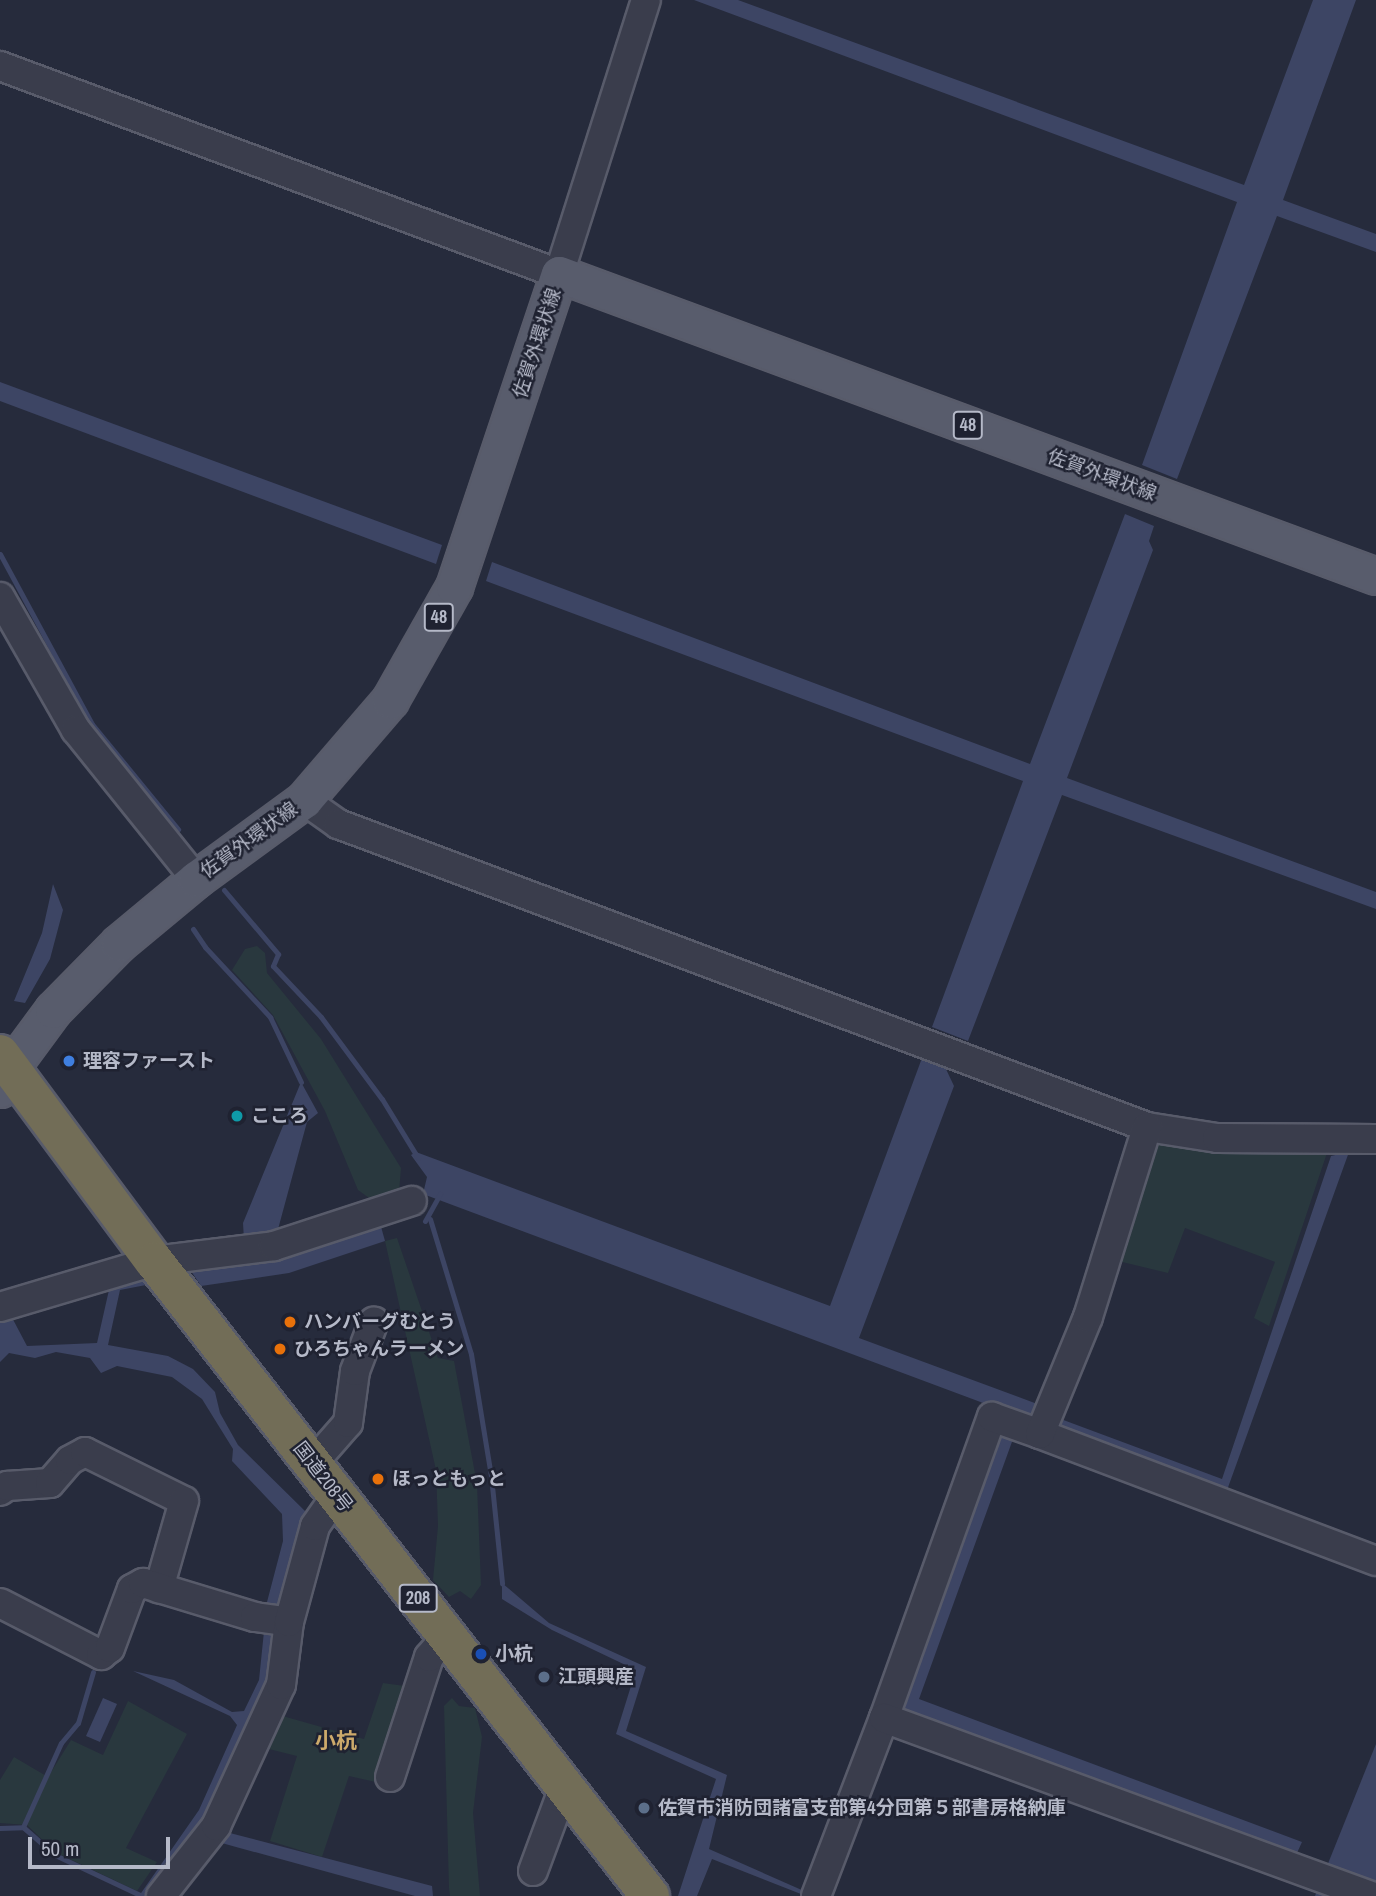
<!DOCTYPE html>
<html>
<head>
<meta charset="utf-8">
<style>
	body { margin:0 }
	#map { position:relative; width:1376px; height:1896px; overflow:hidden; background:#262b3c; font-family:"Archivo Narrow","Noto Sans JP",sans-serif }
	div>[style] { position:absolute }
	.green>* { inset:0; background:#29383e }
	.water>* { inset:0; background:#3d4564 }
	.stream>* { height:5px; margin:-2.5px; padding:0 2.5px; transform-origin:2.5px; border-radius:2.5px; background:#3d4564 }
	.roads { filter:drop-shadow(2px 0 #585b6a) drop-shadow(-2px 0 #585b6a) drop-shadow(0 2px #585b6a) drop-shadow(0 -2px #585b6a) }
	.minor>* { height:28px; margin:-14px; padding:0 14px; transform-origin:14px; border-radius:14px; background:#3a3d4c }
	.major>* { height:35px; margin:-17.5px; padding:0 17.5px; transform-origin:17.5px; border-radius:17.5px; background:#585c6c }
	.highway>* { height:38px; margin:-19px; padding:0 19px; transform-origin:19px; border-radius:19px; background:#726d57 }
	.dots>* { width:19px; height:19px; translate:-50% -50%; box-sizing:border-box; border:4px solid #1f2231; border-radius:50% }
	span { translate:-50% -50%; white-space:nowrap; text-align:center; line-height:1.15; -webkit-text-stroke:5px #1f2231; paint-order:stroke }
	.shield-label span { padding:2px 5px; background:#1f2231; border:2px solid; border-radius:5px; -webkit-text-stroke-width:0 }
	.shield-label { font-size:18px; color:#b5b9c8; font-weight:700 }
	.street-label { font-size:19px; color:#b5b9c8 }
	.poi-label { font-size:19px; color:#b5b9c8; font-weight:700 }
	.left { translate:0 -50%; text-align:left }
	.neighbourhood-label { font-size:21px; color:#cdaa6b; font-weight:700 }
	.scale { position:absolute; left:28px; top:1837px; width:142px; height:32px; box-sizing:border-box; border:4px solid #b5b9c8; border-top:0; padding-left:9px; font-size:21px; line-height:24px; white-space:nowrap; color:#b5b9c8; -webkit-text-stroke:5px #1f2231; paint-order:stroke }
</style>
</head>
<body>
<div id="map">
	<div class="green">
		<div style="clip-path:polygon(257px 946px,265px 953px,267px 973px,321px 1039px,401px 1168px,399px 1192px,376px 1203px,358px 1190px,325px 1111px,273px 1015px,232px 970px,245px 949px)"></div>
		<div style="clip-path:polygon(1150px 1138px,1328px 1150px,1269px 1326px,1254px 1318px,1275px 1262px,1185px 1228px,1168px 1273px,1114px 1260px)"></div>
		<div style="clip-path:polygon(397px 1238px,438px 1358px,454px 1361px,477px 1484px,481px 1585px,471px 1599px,460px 1591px,449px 1597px,433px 1580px,438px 1526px,436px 1470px,385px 1241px)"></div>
		<div style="clip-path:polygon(383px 1683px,412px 1687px,380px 1783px,349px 1776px,322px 1857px,270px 1841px,297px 1756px,265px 1748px,279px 1715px,364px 1739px)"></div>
		<div style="clip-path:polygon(452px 1698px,459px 1706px,475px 1708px,482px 1737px,473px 1813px,480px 1896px,450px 1896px,449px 1888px,444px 1706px)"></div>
		<div style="clip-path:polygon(128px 1701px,187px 1734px,126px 1848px,157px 1862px,137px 1891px,55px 1852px,27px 1825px,0 1823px,0 1780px,14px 1757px,48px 1777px,71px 1740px,103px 1755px)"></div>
	</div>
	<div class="water">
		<div style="clip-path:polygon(694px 0,738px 0,1244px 185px,1313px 0,1356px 0,1283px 200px,1376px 234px,1376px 252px,1277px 216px,1177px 479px,1142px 465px,1237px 202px)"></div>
		<div style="clip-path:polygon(0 382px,442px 545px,436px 564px,0 401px)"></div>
		<div style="clip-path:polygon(1125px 514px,1154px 526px,1149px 541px,1153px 550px,1067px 778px,1376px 892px,1376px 909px,1062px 795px,968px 1041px,932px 1027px,1023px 781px,486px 581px,492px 562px,1030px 764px)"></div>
		<div style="clip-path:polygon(53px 884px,63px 910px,50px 959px,25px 1003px,14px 1001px,42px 933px)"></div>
		<div style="clip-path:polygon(922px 1058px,945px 1067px,954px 1086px,859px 1338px,1040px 1405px,1034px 1422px,423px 1194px,427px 1177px,411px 1155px,416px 1152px,830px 1306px)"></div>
		<div style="clip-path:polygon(301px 1082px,318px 1113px,307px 1122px,277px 1233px,244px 1240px,243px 1223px)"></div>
		<div style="clip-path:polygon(1349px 1152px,1226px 1493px,1055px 1431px,1058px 1418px,1222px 1479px,1331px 1156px)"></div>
		<div style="clip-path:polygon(380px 1223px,385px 1241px,289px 1273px,201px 1286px,187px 1265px)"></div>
		<div style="clip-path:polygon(147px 1273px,157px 1288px,146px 1285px,120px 1290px,108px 1345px,168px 1356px,193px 1369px,215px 1392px,220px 1413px,238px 1445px,307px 1513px,276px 1667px,203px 1824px,147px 1896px,139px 1896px,199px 1810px,237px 1725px,230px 1716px,133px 1671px,174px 1680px,232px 1712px,244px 1711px,259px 1680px,267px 1602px,283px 1541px,282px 1514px,232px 1461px,233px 1449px,202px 1399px,172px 1377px,117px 1366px,101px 1373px,90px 1358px,56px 1352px,35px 1358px,9px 1353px,0 1362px,0 1312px,8px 1310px,27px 1346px,97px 1343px,111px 1281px)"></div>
		<div style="clip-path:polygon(1000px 1434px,1013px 1439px,919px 1699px,1302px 1842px,1297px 1853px,900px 1707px)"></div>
		<div style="clip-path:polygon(502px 1583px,549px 1623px,646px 1667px,626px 1731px,727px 1775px,709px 1849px,804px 1891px,806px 1896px,712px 1859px,697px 1896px,678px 1896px,716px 1779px,616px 1734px,636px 1670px,552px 1630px,502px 1599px)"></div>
		<div style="clip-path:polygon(103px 1698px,117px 1704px,100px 1742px,86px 1736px)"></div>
		<div style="clip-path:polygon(1376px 1744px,1376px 1888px,1372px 1896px,1315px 1896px)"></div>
		<div style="clip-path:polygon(226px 1832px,432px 1886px,433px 1896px,415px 1896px,218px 1842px)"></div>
	</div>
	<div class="stream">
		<div style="left:0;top:554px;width:193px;rotate:61.6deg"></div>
		<div style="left:92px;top:724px;width:136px;rotate:50.7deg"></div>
		<div style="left:224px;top:890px;width:84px;rotate:49.8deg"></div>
		<div style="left:278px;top:954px;width:13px;rotate:113deg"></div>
		<div style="left:273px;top:966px;width:70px;rotate:46.7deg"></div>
		<div style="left:321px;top:1017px;width:102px;rotate:53.4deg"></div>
		<div style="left:382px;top:1099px;width:69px;rotate:58.6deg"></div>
		<div style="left:193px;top:929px;width:22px;rotate:56deg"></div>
		<div style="left:205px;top:947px;width:96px;rotate:47.1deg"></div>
		<div style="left:270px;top:1017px;width:72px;rotate:64.5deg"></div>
		<div style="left:430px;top:1219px;width:141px;rotate:73.1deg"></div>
		<div style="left:471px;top:1354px;width:124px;rotate:80.7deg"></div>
		<div style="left:491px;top:1476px;width:108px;rotate:84.1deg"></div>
		<div style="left:425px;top:1221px;width:31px;rotate:-61deg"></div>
		<div style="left:23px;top:1827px;width:92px;rotate:-65.7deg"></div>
		<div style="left:61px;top:1743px;width:26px;rotate:-50deg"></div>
		<div style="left:78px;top:1723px;width:53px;rotate:-73.6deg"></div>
		<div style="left:0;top:1828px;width:23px;rotate:-2deg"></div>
		<div style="left:23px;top:1827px;width:43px;rotate:41.2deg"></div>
		<div style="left:55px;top:1855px;width:94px;rotate:25.2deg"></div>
	</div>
	<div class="roads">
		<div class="minor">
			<div style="left:0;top:66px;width:596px;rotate:20.41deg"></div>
			<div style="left:559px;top:274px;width:287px;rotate:-72.4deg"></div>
			<div style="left:0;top:597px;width:153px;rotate:60.3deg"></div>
			<div style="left:76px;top:730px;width:191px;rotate:51.2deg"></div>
			<div style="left:304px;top:800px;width:42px;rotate:35.2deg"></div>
			<div style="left:338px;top:824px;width:864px;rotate:20.53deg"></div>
			<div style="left:1147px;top:1127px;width:71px;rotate:8.9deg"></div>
			<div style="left:1217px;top:1138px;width:159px;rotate:0.4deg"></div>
			<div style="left:0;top:1307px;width:161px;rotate:-16.6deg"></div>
			<div style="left:154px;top:1261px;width:121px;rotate:-7.1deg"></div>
			<div style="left:274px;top:1246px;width:145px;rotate:-18.1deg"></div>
			<div style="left:1040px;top:1434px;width:359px;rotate:20.7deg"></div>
			<div style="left:313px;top:1463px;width:53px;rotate:-48.8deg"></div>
			<div style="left:348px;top:1423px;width:52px;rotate:-82.3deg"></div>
			<div style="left:355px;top:1371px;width:53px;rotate:-69.2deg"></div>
			<div style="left:0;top:1491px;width:9px;rotate:-36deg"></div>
			<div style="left:7px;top:1486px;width:43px;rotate:-4deg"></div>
			<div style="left:50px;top:1483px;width:30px;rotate:-49deg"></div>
			<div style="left:70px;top:1460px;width:17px;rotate:-28deg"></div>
			<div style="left:85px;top:1452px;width:110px;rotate:26.3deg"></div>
			<div style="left:184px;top:1501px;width:91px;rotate:106deg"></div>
			<div style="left:0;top:1603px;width:114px;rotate:27.2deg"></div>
			<div style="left:101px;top:1655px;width:11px;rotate:-38deg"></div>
			<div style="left:110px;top:1648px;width:63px;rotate:-69.6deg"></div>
			<div style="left:132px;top:1589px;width:13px;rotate:-29deg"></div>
			<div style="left:143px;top:1583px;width:117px;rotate:16.9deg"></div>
			<div style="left:255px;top:1617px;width:34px;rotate:8deg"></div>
			<div style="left:884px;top:1718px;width:320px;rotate:-70.3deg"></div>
			<div style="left:992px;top:1417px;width:51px;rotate:19.5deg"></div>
			<div style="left:1040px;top:1434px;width:126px;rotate:-67.7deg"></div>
			<div style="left:1088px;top:1317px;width:199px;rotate:-72.7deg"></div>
			<div style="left:390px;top:1777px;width:126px;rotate:-72deg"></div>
			<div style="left:429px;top:1657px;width:29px;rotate:-49deg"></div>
			<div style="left:533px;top:1871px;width:78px;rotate:-69.7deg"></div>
			<div style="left:560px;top:1798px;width:11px;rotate:-45deg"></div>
			<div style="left:161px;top:1896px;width:89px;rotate:-51.8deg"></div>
			<div style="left:216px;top:1826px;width:155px;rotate:-65.3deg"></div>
			<div style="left:281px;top:1685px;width:64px;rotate:-82.8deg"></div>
			<div style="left:289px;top:1622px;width:99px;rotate:-74.8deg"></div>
			<div style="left:315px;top:1526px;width:39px;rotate:-55deg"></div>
			<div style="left:816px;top:1896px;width:191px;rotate:-69.1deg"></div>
			<div style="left:884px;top:1718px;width:519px;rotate:20.08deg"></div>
		</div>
		<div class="major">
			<div style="left:0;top:1089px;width:25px;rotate:-63deg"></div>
			<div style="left:11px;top:1067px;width:71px;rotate:-53.6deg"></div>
			<div style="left:53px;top:1010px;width:94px;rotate:-45.4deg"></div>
			<div style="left:119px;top:943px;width:100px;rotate:-39.7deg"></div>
			<div style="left:196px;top:879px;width:134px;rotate:-36.2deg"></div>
			<div style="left:304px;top:800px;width:132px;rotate:-49.3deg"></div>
			<div style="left:390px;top:700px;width:130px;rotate:-60.5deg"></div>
			<div style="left:454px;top:587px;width:330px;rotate:-71.5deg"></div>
			<div style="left:559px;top:274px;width:871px;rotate:20.29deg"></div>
		</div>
		<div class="highway">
			<div style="left:0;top:1054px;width:258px;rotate:53.4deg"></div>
			<div style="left:154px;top:1261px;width:806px;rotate:52.01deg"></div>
		</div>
	</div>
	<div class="dots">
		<div style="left:69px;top:1061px;background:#3f7fe0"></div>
		<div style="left:237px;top:1116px;background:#0f9aa8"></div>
		<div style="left:290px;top:1322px;background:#e8710a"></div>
		<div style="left:280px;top:1349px;background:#e8710a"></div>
		<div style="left:378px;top:1479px;background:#e8710a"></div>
		<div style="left:481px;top:1654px;background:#1a4fb4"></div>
		<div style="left:544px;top:1677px;background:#5c6f8a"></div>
		<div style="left:644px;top:1808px;background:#5c6f8a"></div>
	</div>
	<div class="shield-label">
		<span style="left:968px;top:425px">48</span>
		<span style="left:439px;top:617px">48</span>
		<span style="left:418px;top:1598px">208</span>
	</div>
	<div class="street-label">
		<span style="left:537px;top:343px;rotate:-72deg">佐賀外環状線</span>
		<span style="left:1102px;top:475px;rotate:20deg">佐賀外環状線</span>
		<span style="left:249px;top:840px;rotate:-36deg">佐賀外環状線</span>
		<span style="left:323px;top:1477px;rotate:52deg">国道208号</span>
	</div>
	<div class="poi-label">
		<span class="left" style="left:83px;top:1061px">理容ファースト</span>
		<span class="left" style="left:251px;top:1116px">こころ</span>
		<span class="left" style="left:304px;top:1322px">ハンバーグむとう</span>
		<span class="left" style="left:294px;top:1349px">ひろちゃんラーメン</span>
		<span class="left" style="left:392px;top:1479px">ほっともっと</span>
		<span class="left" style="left:495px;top:1654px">小杭</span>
		<span class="left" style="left:558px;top:1677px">江頭興産</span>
		<span class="left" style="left:658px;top:1808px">佐賀市消防団諸富支部第4分団第５部書房格納庫</span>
	</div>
	<div class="neighbourhood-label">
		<span style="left:336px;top:1741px">小杭</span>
	</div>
	<div class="scale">50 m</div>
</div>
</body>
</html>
